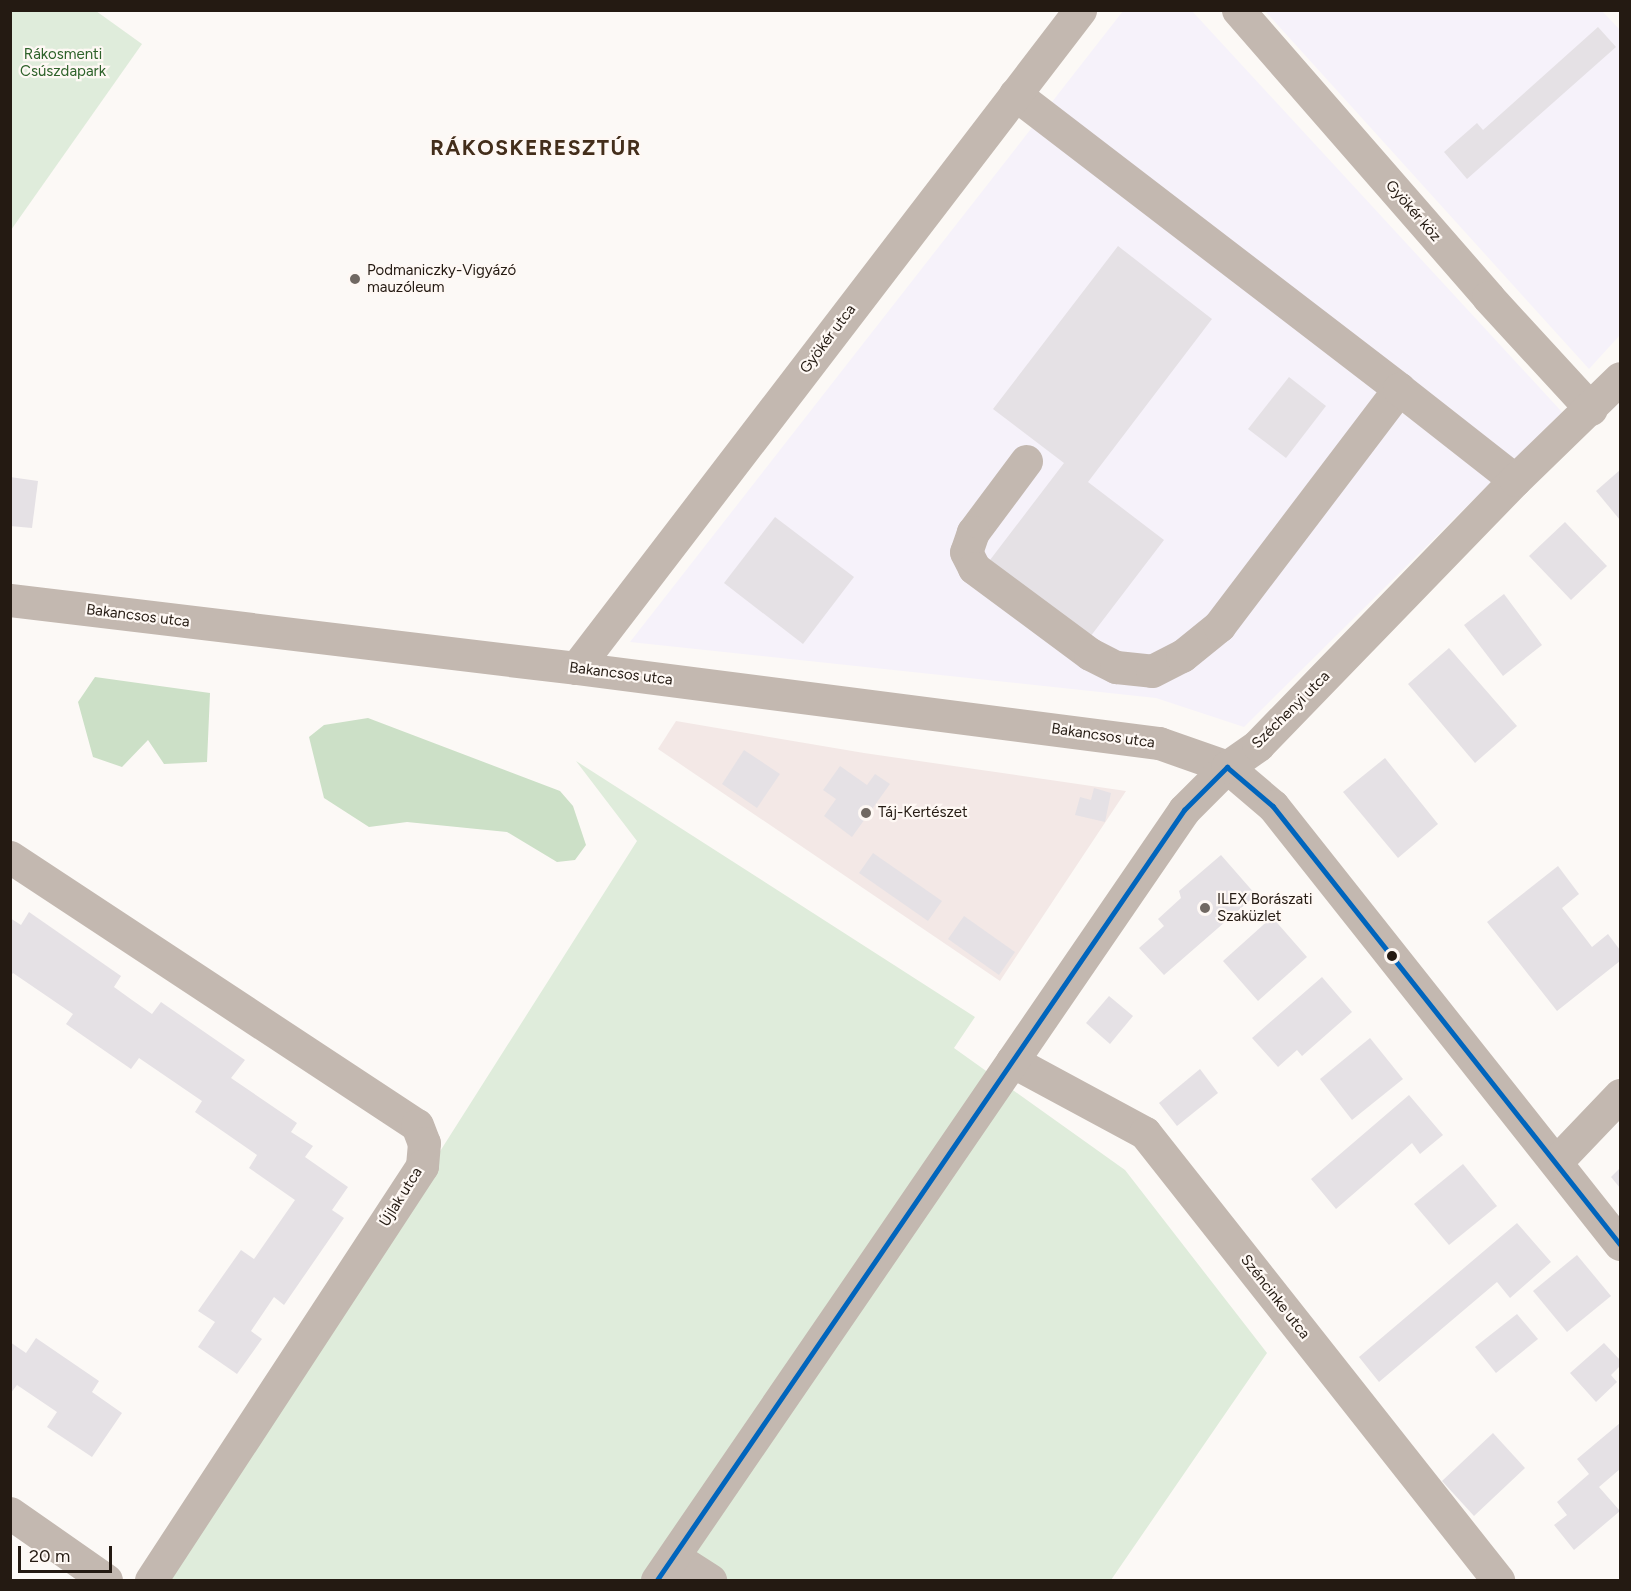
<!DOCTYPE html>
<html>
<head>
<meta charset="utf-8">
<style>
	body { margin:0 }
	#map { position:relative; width:1631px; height:1591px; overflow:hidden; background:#fcf9f6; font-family:Figtree,sans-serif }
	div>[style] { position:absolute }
	.commercial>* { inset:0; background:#f3e8e6 }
	.industrial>* { inset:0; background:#f6f2fa }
	.green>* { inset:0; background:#dfecdb }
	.forest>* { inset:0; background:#cce0c7 }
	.building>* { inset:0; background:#e5e1e5 }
	.minor>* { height:33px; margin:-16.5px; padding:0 16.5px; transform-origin:16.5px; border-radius:16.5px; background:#c3b8b0 }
	.bus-1>* { height:4.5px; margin:-2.25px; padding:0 2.25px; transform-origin:2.25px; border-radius:2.25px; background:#0065bd }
	.dots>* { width:16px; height:16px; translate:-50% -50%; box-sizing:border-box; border:3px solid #fef8f4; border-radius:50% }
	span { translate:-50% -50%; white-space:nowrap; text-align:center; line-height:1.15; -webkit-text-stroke:4.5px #fef8f4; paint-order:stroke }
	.park-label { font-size:15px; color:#2e622a }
	.street-label { font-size:15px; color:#241a12 }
	.poi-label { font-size:15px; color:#241a12 }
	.left { translate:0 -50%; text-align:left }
	.district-label { font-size:21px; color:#432e1b; font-weight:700; letter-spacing:1.5px }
	.frame { position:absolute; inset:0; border:12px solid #241a12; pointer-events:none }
	.scale { position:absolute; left:18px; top:1546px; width:94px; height:27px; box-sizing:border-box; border:3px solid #241a12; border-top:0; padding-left:8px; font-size:18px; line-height:21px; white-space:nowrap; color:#241a12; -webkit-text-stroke:4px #fef8f4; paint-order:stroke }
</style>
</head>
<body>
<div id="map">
	<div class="commercial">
		<div style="clip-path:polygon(676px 721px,864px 753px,1126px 791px,1000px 981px,658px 749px)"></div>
	</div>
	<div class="industrial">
		<div style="clip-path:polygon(1123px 11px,1192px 11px,1562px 412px,1244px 727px,1156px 698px,630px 642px)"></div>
		<div style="clip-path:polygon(1265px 11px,1602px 11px,1620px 30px,1620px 335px,1589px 369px)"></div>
	</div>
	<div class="green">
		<div style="clip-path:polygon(11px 10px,96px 11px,142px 44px,11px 230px)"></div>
		<div style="clip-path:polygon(576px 761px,975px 1017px,954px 1048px,1125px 1170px,1267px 1353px,1111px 1580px,168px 1580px,637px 841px)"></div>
	</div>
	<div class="forest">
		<div style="clip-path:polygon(95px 677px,210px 693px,207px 762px,164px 764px,148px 740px,122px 767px,93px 757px,78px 702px)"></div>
		<div style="clip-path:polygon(368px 718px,560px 791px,573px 806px,586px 845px,575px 860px,557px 862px,507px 832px,407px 822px,369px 827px,324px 798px,309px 737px,324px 725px)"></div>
	</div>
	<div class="building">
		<div style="clip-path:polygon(1598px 27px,1616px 47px,1467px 179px,1444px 152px,1477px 123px,1483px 130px)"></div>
		<div style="clip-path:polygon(1118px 246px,1212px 319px,1088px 482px,1164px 540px,1090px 637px,990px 560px,1064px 463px,993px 409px)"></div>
		<div style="clip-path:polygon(1289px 377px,1326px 406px,1286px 458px,1248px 429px)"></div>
		<div style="clip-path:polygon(1620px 470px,1620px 520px,1596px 491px)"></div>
		<div style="clip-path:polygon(10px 477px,38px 481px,32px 528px,10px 526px)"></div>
		<div style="clip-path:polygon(775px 517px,854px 577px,803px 644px,724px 583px)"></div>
		<div style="clip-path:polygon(1565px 522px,1607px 566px,1571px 600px,1529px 556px)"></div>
		<div style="clip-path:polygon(1504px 594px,1542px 645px,1503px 676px,1464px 625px)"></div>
		<div style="clip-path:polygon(1449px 648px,1517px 726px,1475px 763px,1408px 684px)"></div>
		<div style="clip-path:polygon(744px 750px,780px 774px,757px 808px,722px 784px)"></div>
		<div style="clip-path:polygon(1385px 758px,1438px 824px,1398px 858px,1343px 792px)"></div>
		<div style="clip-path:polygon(840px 766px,867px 785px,875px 774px,890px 784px,852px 837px,824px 816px,836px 799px,823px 790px)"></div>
		<div style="clip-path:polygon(1094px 788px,1111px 793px,1105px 822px,1075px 815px,1080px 797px,1091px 800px)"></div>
		<div style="clip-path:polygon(873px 853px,942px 901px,928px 921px,859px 873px)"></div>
		<div style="clip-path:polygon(1221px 855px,1256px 895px,1164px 975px,1139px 948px,1164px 926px,1158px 919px,1181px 898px,1179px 891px)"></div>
		<div style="clip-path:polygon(1558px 866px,1579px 894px,1562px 908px,1592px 947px,1608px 934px,1620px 950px,1620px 961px,1557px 1011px,1487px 922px)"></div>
		<div style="clip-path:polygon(29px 912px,121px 976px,114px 987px,132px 1000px,152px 1014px,161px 1002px,245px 1060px,231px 1078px,297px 1123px,291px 1132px,313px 1146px,305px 1157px,348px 1187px,332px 1210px,344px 1218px,284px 1305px,274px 1297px,251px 1331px,262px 1339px,237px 1374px,198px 1347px,215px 1322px,198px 1311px,241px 1250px,254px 1259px,295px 1200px,249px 1168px,257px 1155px,195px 1112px,202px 1101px,139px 1058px,131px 1069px,66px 1024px,73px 1014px,13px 973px,10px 977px,10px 918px,21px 925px)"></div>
		<div style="clip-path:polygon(964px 916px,1015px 952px,999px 975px,948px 939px)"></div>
		<div style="clip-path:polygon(1272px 917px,1307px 957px,1258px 1001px,1223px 961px)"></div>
		<div style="clip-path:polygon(1322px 977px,1352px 1012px,1302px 1056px,1297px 1050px,1278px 1067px,1252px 1038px)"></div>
		<div style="clip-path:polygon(1109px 996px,1133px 1016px,1110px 1044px,1086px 1023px)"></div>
		<div style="clip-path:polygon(1370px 1038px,1403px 1079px,1352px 1120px,1320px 1079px)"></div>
		<div style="clip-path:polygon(1200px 1069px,1218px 1093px,1177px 1126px,1159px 1103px)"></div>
		<div style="clip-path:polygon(1409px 1095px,1443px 1135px,1420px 1154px,1412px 1143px,1336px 1209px,1311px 1179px)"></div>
		<div style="clip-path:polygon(1463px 1164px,1497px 1206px,1449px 1245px,1414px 1204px)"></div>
		<div style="clip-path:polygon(1620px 1168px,1620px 1188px,1611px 1177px)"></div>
		<div style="clip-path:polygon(1517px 1223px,1551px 1262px,1510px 1298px,1497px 1282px,1379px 1382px,1359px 1357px)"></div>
		<div style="clip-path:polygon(1577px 1255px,1611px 1296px,1567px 1332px,1533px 1291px)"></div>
		<div style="clip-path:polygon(1517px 1314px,1538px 1339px,1496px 1373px,1475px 1347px)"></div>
		<div style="clip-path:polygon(36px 1338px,99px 1381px,92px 1392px,122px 1413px,92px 1457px,47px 1427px,57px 1412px,17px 1385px,10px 1394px,10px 1342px,26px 1353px)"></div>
		<div style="clip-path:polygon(1604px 1343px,1620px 1360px,1620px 1366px,1611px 1375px,1617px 1382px,1596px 1402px,1570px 1373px)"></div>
		<div style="clip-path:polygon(1620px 1423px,1620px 1469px,1599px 1487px,1620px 1511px,1574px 1550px,1554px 1525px,1567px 1515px,1557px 1502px,1589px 1474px,1577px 1459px)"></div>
		<div style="clip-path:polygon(1493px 1433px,1525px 1468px,1474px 1516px,1442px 1481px)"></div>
	</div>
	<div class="minor">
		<div style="left:1238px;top:10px;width:381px;rotate:48.9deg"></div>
		<div style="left:1488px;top:297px;width:152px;rotate:47.4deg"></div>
		<div style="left:1015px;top:94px;width:484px;rotate:37.5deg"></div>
		<div style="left:1026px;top:461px;width:89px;rotate:126.7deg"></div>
		<div style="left:973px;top:532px;width:21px;rotate:109deg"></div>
		<div style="left:966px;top:552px;width:18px;rotate:63deg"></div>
		<div style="left:974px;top:568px;width:144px;rotate:36.6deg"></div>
		<div style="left:1090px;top:654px;width:29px;rotate:27deg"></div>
		<div style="left:1116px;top:667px;width:36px;rotate:6deg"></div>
		<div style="left:1152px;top:671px;width:34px;rotate:-27deg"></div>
		<div style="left:1182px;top:656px;width:48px;rotate:-39deg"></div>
		<div style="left:1219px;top:626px;width:298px;rotate:-52.8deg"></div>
		<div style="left:1399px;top:389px;width:147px;rotate:38.1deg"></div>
		<div style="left:10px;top:600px;width:570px;rotate:6.85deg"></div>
		<div style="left:576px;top:668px;width:588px;rotate:7.33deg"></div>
		<div style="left:1159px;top:743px;width:72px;rotate:19.4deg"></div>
		<div style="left:1227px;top:767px;width:60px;rotate:40.3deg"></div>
		<div style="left:1273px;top:806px;width:559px;rotate:51.61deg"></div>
		<div style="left:576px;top:668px;width:829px;rotate:-52.55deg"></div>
		<div style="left:10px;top:857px;width:487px;rotate:33.4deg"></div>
		<div style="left:417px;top:1125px;width:19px;rotate:69deg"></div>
		<div style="left:424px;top:1143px;width:23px;rotate:95deg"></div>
		<div style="left:422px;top:1166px;width:495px;rotate:123.2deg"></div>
		<div style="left:1012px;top:1061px;width:151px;rotate:28.4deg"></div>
		<div style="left:1145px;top:1133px;width:570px;rotate:51.7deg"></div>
		<div style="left:1556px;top:1162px;width:93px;rotate:-46.3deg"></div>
		<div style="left:10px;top:1513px;width:117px;rotate:34.9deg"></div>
		<div style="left:674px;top:1557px;width:43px;rotate:32.6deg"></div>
		<div style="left:657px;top:1580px;width:933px;rotate:-55.61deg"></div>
		<div style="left:1184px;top:810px;width:61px;rotate:-45deg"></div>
		<div style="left:1227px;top:767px;width:38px;rotate:-35deg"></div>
		<div style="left:1258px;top:745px;width:369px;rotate:-45.9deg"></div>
		<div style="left:1515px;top:480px;width:146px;rotate:-44.2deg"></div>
	</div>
	<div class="bus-1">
		<div style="left:1227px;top:767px;width:60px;rotate:40.3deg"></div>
		<div style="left:1273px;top:806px;width:559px;rotate:51.61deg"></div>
		<div style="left:657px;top:1580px;width:933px;rotate:-55.61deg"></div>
		<div style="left:1184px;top:810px;width:61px;rotate:-45deg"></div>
	</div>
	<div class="dots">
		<div style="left:355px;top:279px;background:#706862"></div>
		<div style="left:866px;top:813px;background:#706862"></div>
		<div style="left:1205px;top:908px;background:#706862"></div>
		<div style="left:1392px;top:956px;background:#241a12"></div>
	</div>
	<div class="park-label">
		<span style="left:63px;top:63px">Rákosmenti<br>Csúszdapark</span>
	</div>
	<div class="street-label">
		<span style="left:1413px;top:211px;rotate:49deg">Gyökér köz</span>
		<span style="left:828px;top:339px;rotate:-53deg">Gyökér utca</span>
		<span style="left:138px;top:616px;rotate:7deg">Bakancsos utca</span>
		<span style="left:621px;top:674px;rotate:7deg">Bakancsos utca</span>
		<span style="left:1291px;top:710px;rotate:-45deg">Széchenyi utca</span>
		<span style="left:1103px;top:736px;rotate:8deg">Bakancsos utca</span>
		<span style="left:401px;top:1197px;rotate:-58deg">Újlak utca</span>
		<span style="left:1275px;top:1297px;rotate:52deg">Széncinke utca</span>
	</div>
	<div class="poi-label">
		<span class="left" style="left:367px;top:279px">Podmaniczky-Vigyázó<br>mauzóleum</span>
		<span class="left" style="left:878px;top:813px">Táj-Kertészet</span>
		<span class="left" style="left:1217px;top:908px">ILEX Borászati<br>Szaküzlet</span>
	</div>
	<div class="district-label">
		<span style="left:536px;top:148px">RÁKOSKERESZTÚR</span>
	</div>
	<div class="frame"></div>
	<div class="scale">20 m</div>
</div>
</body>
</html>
